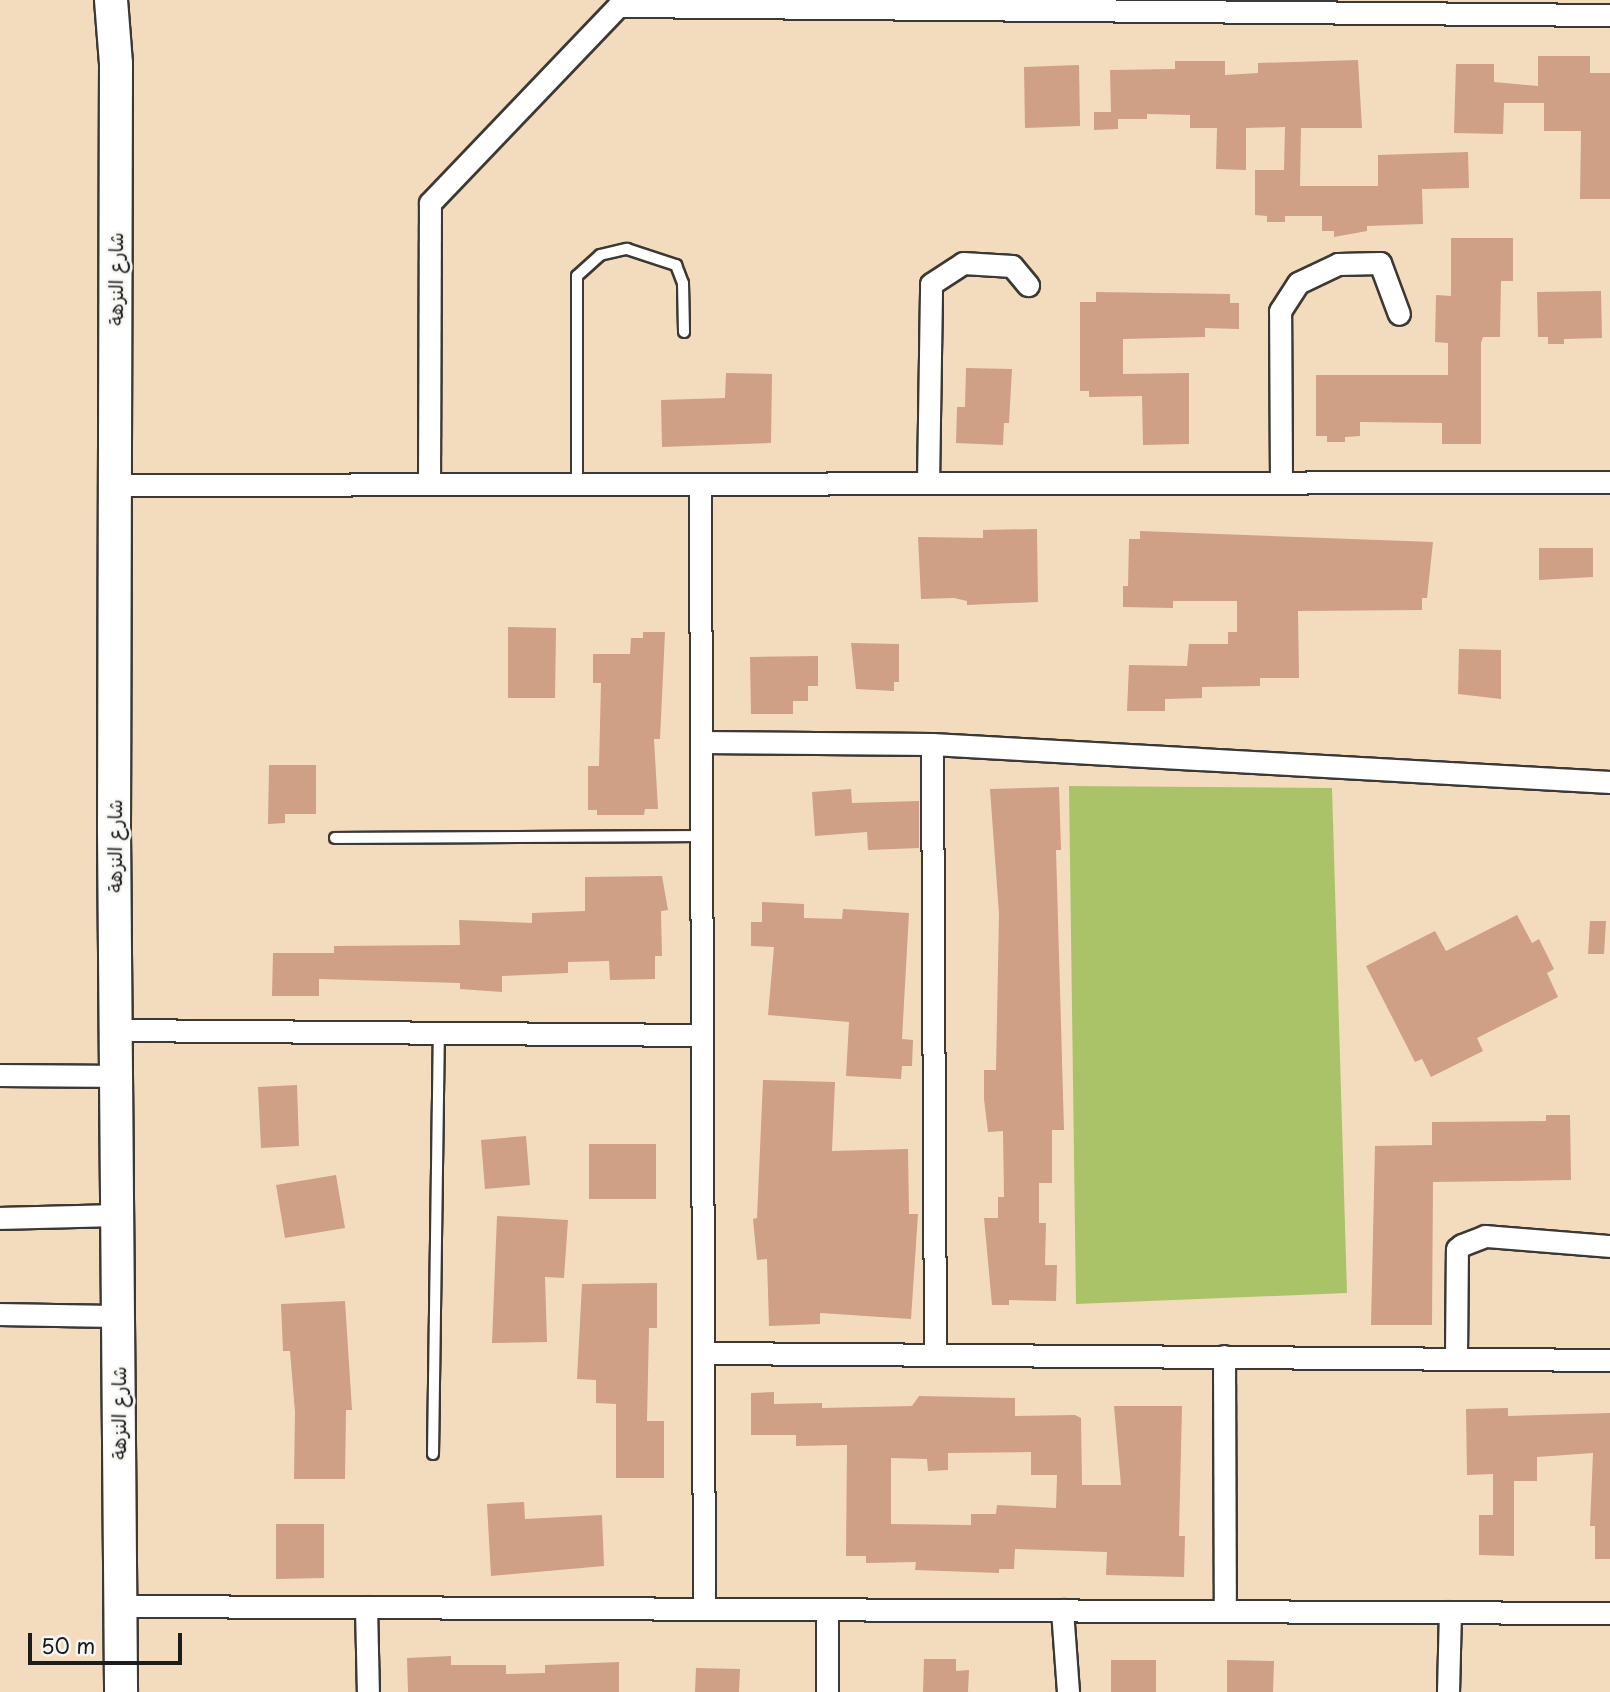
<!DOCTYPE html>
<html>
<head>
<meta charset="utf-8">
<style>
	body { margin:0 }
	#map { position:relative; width:1610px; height:1692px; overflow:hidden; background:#f3dcbe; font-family:"Playpen Sans","Playpen Sans Arabic",sans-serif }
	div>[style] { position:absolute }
	.green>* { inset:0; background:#abc368 }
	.building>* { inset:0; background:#cf9f86 }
	.roads { filter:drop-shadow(2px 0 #3c3934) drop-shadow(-2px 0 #3c3934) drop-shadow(0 2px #3c3934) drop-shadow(0 -2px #3c3934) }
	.service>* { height:10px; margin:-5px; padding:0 5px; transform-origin:5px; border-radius:5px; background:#fff }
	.minor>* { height:21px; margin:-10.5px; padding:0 10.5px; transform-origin:10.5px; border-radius:10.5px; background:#fff }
	.secondary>* { height:32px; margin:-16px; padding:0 16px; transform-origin:16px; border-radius:16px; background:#fff }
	span { translate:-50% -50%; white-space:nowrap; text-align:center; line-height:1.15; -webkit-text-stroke:5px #f6f6f2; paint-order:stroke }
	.street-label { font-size:19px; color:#1c1c1c }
	.scale { position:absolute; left:28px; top:1633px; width:154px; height:32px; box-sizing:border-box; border:4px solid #1c1c1c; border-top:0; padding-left:9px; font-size:21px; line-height:24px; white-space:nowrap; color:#1c1c1c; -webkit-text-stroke:5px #f6f6f2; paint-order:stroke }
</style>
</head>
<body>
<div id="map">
	<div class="green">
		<div style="clip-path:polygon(1069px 786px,1332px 788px,1347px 1293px,1076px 1304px)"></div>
	</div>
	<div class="building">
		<div style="clip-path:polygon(1538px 56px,1590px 56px,1590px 73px,1610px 73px,1610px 199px,1580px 199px,1581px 131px,1544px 131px,1544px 103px,1504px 103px,1503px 134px,1454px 133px,1456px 64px,1494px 64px,1494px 82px,1538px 86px)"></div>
		<div style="clip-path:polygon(1358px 60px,1362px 128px,1301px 128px,1300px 186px,1378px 186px,1378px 155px,1468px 152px,1469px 188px,1422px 189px,1423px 224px,1367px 226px,1367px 231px,1334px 237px,1334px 231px,1322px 231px,1322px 216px,1285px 216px,1285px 222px,1267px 222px,1267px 216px,1255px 215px,1255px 170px,1284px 170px,1285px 127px,1246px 128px,1246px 170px,1216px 169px,1217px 128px,1190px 128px,1190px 115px,1147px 114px,1147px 119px,1118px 119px,1118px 129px,1094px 130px,1094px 112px,1111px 112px,1110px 70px,1175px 69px,1175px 61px,1225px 61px,1225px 75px,1258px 73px,1258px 63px)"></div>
		<div style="clip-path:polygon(1079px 65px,1080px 126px,1025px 128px,1024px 67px)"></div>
		<div style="clip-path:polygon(1451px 238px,1513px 238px,1513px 281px,1501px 281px,1500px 337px,1483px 337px,1481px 343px,1481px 444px,1442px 444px,1442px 423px,1360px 422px,1360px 436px,1345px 437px,1345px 442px,1327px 442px,1327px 436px,1316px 436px,1316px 375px,1448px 375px,1448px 343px,1435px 342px,1436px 295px,1451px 296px)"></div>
		<div style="clip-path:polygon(1601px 291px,1602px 338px,1564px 339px,1564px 344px,1548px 344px,1548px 337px,1538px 337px,1537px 292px)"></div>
		<div style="clip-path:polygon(1096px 292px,1230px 294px,1230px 303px,1239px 303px,1239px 329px,1205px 328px,1205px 337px,1123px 339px,1123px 374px,1189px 373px,1189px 444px,1143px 445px,1142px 396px,1089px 397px,1089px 391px,1080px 391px,1080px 302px,1096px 302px)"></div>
		<div style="clip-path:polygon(966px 368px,1012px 369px,1009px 423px,1004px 423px,1003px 445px,956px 443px,957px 407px,965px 407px)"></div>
		<div style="clip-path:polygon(726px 373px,772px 374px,771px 443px,662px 447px,661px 400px,725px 398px)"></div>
		<div style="clip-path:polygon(1037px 529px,1038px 602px,967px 605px,967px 601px,954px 598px,921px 599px,918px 537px,983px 538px,983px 530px)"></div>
		<div style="clip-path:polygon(1140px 531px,1433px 542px,1427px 598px,1422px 598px,1422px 610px,1298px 611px,1299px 678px,1260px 678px,1260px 686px,1202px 687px,1202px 698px,1165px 699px,1165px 711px,1127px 711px,1129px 665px,1187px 666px,1189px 644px,1228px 644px,1228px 632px,1237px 632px,1237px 601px,1173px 601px,1173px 608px,1123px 607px,1123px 586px,1128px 586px,1129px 539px,1140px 539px)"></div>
		<div style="clip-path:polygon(1539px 548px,1593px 548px,1593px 577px,1539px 580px)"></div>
		<div style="clip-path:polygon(508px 627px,556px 628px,555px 698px,508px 698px)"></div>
		<div style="clip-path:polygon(643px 632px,665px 632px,660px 739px,654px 739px,658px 809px,645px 809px,644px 815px,597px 815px,597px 810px,588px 810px,588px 766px,599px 766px,601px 683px,593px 683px,593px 654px,630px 654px,631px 638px,643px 638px)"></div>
		<div style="clip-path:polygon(851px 643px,899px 644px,899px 682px,894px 682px,894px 691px,856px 689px)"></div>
		<div style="clip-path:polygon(1459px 649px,1501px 650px,1501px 699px,1458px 694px)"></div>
		<div style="clip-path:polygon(818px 656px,818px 686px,808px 686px,808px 701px,793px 701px,793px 714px,751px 714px,750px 657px)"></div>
		<div style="clip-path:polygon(269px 765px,316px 765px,316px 814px,285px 814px,285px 823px,268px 824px)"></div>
		<div style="clip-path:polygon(1059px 787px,1061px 850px,1056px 850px,1064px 1130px,1052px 1130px,1052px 1183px,1039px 1183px,1039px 1223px,1046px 1223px,1045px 1265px,1057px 1265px,1056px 1301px,1009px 1300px,1009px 1305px,992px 1305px,984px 1218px,998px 1218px,998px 1197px,1004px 1197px,1003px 1131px,988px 1132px,984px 1099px,984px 1070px,996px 1070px,999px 914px,990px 789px)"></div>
		<div style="clip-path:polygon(851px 789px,852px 803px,919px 801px,919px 848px,868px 850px,867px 832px,815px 836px,812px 792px)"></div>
		<div style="clip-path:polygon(662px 876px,668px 910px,661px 911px,662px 956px,655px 956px,655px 979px,610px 980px,609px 961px,568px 962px,568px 973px,502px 976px,502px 992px,460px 989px,460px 983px,319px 979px,319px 996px,272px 996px,273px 953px,334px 953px,334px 946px,460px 945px,459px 920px,532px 923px,532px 913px,585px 911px,585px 877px)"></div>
		<div style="clip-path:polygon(762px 902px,804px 904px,804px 918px,842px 919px,843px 909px,909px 913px,902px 1039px,913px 1040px,912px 1066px,902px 1066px,901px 1079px,846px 1076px,849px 1022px,768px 1015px,774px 947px,751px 946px,751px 922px,762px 922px)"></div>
		<div style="clip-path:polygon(1517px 915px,1532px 943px,1539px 939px,1554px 969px,1547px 973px,1558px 997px,1477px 1038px,1483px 1051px,1431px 1077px,1422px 1059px,1415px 1062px,1366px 966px,1435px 931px,1446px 951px)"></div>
		<div style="clip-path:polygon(1590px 921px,1606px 921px,1604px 954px,1588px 954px)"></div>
		<div style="clip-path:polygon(763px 1080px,835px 1082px,832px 1151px,908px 1149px,909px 1214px,918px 1214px,911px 1319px,820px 1313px,820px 1324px,769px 1326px,767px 1259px,757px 1260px,753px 1219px,757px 1218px)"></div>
		<div style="clip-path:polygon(297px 1085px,299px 1146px,261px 1148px,258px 1087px)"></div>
		<div style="clip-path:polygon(1546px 1115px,1570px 1115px,1571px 1180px,1433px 1182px,1432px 1325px,1371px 1325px,1375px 1146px,1432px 1145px,1432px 1122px,1546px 1121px)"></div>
		<div style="clip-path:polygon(526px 1136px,530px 1185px,485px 1189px,481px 1140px)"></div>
		<div style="clip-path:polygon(589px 1144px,656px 1144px,656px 1199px,589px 1199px)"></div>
		<div style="clip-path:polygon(336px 1175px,345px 1228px,285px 1238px,276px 1185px)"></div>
		<div style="clip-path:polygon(497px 1216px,568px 1220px,564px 1278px,545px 1277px,547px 1342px,492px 1343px)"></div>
		<div style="clip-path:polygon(657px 1283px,657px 1328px,649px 1328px,647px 1421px,664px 1421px,664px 1478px,616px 1478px,616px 1404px,596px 1403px,596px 1380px,577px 1379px,582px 1284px)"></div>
		<div style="clip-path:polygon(345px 1301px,352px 1410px,346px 1410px,345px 1479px,294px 1479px,295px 1412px,290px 1351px,283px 1351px,281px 1304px)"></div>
		<div style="clip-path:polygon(evenodd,774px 1392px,774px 1404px,822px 1403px,822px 1408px,912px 1406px,919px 1396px,1015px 1398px,1015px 1416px,1075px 1415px,1081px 1418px,1082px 1485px,1121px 1485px,1114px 1406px,1182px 1406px,1179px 1536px,1185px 1536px,1184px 1577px,1106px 1575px,1107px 1552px,1015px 1549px,1014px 1569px,999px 1569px,999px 1573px,915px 1570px,916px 1562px,866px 1563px,866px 1556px,846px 1556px,847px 1445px,796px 1446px,796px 1435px,751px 1435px,751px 1393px,774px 1392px,1031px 1452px,1031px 1475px,1057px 1475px,1056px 1508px,997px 1505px,996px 1514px,971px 1514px,971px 1525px,891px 1524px,891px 1458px,927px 1459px,928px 1471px,948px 1470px,948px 1453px,1031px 1452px)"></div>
		<div style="clip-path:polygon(1508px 1408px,1508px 1416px,1610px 1413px,1610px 1559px,1595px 1559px,1595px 1526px,1590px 1526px,1593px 1453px,1537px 1457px,1537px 1481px,1514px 1481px,1514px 1556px,1479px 1555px,1479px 1515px,1493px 1515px,1493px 1474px,1467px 1475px,1466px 1409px)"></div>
		<div style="clip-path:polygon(524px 1502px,525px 1519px,602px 1515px,604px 1566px,491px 1576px,487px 1504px)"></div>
		<div style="clip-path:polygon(276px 1524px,324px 1524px,324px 1578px,276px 1579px)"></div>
		<div style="clip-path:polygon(451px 1656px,451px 1665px,506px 1665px,506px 1674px,545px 1673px,545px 1665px,619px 1662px,619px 1692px,408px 1692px,407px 1658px)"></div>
		<div style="clip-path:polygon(924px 1659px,956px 1659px,956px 1671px,969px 1670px,968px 1692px,923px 1692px)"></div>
		<div style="clip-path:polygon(1111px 1660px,1156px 1660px,1156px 1692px,1111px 1692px)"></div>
		<div style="clip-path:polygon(1227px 1660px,1274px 1661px,1273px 1692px,1227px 1692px)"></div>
		<div style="clip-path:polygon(696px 1668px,740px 1669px,739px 1692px,695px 1692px)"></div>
	</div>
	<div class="roads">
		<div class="service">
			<div style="left:577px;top:484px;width:208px;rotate:-90deg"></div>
			<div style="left:577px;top:276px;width:31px;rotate:-42deg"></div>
			<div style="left:600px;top:255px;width:28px;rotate:-13deg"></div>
			<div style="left:627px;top:249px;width:52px;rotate:18.1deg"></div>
			<div style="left:676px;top:265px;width:19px;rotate:69deg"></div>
			<div style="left:683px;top:283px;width:49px;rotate:88.8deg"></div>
			<div style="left:335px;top:838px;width:366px;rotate:-0.3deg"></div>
			<div style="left:433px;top:1454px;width:421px;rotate:-89.2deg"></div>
		</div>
		<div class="minor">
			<div style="left:1281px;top:482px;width:171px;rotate:-90.3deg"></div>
			<div style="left:1280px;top:311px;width:33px;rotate:-57deg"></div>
			<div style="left:1298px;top:283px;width:44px;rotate:-25.4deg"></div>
			<div style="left:1338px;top:264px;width:42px;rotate:-1.4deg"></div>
			<div style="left:1380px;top:263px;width:54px;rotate:69.6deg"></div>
			<div style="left:928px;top:483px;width:199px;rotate:-89.1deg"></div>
			<div style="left:931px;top:284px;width:38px;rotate:-33deg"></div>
			<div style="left:963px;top:263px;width:49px;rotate:3.5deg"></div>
			<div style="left:1012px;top:266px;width:25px;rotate:50deg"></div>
			<div style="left:429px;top:484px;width:281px;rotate:-89.8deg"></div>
			<div style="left:430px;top:203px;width:272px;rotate:-46.3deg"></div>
			<div style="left:618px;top:6px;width:992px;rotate:0.52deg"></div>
			<div style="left:700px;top:484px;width:1124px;rotate:89.8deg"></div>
			<div style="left:117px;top:485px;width:1493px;rotate:-0.12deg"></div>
			<div style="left:701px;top:742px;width:231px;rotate:0.5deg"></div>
			<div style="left:932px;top:744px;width:679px;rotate:3.21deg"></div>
			<div style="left:932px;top:744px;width:609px;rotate:89.72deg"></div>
			<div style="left:116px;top:1030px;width:586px;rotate:0.49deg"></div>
			<div style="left:0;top:1075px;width:116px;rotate:0.5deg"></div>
			<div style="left:0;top:1218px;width:117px;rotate:-1.5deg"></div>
			<div style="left:0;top:1314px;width:118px;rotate:1deg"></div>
			<div style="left:706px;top:1353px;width:904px;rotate:0.44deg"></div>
			<div style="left:1224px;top:1356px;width:255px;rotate:89.8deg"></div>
			<div style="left:1456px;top:1357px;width:108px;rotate:-89.5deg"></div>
			<div style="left:1457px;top:1249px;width:6px;rotate:-39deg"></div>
			<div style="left:1462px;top:1245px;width:25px;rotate:-21deg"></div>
			<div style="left:1485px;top:1236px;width:125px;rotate:4.6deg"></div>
			<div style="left:120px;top:1606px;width:1490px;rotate:0.27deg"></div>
			<div style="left:366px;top:1607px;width:85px;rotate:88.7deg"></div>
			<div style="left:827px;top:1609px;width:83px;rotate:90deg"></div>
			<div style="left:1062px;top:1610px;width:82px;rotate:85.8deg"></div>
			<div style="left:1448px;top:1692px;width:80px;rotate:-88.6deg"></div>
		</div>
		<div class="secondary">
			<div style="left:111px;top:0;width:64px;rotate:85.5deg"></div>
			<div style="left:116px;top:64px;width:767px;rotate:90.15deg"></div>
			<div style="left:114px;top:831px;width:861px;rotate:89.53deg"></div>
		</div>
	</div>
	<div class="street-label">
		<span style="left:116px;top:279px;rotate:-90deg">شارع النزهة</span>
		<span style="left:115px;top:846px;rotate:-90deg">شارع النزهة</span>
		<span style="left:119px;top:1413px;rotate:-90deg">شارع النزهة</span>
	</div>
	<div class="scale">50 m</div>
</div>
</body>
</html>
